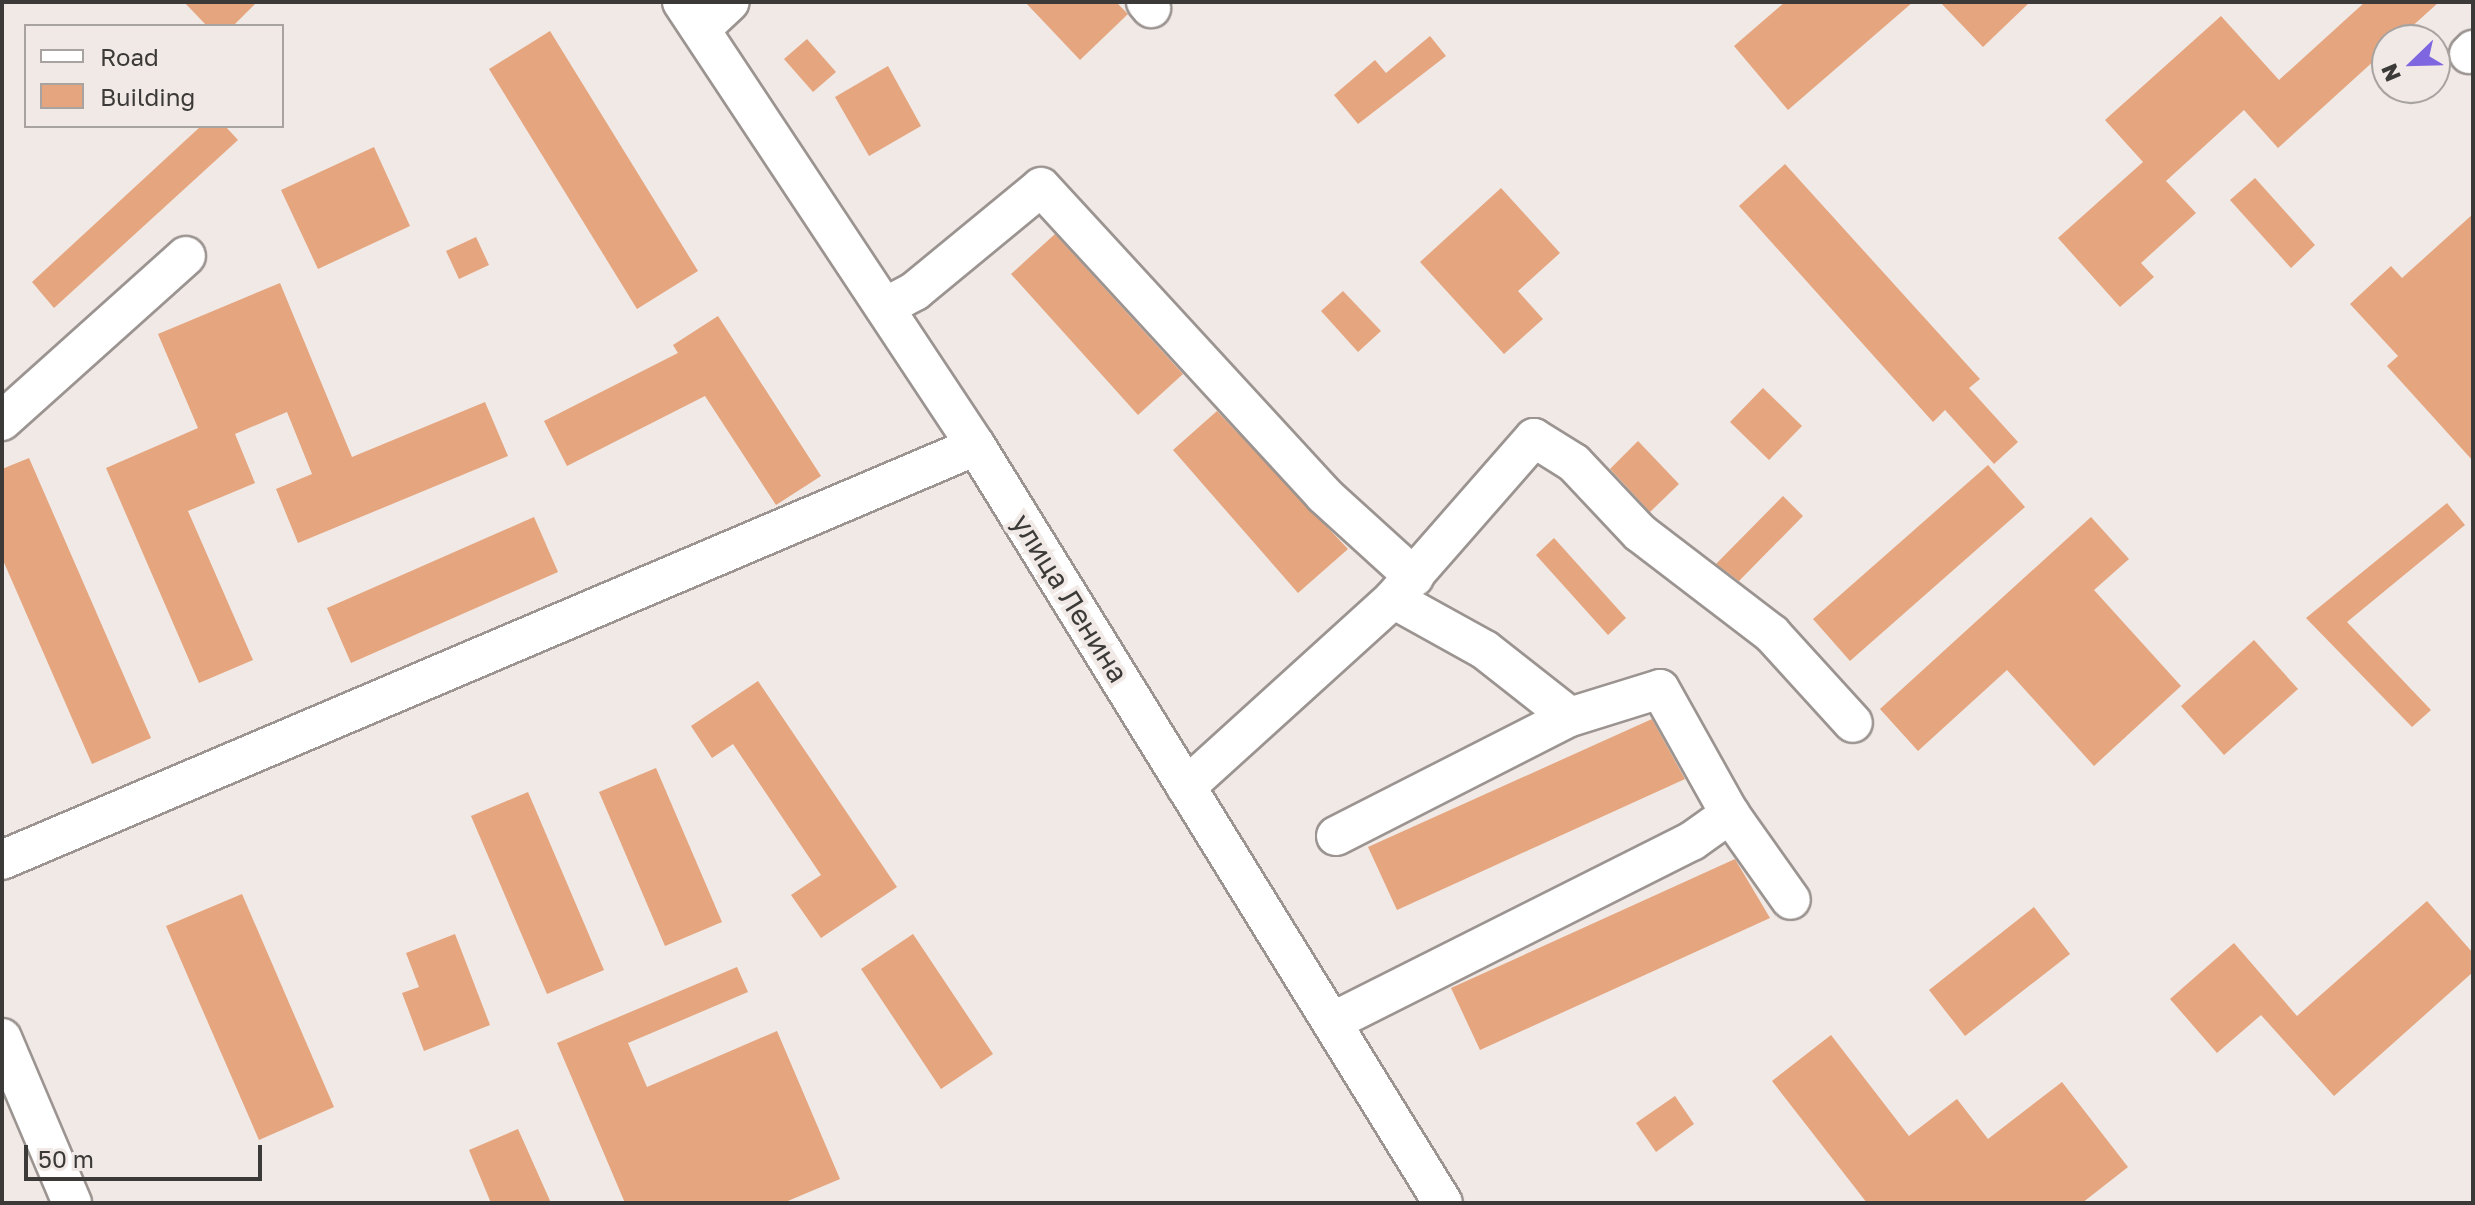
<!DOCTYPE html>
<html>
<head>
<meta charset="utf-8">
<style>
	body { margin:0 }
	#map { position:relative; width:2475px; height:1205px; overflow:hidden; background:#f0e9e5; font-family:"Golos Text",sans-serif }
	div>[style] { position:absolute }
	.building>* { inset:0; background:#e5a57e }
	.roads { filter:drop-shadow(2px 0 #9b9491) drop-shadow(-2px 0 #9b9491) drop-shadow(0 2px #9b9491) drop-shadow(0 -2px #9b9491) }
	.minor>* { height:38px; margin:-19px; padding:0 19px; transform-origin:19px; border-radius:19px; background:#fff }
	span { translate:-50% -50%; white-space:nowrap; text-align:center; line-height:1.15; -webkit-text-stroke:8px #f0e9e5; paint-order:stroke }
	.street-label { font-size:28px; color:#3c3a38 }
	.frame { position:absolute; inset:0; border:4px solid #3c3a38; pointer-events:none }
	.legend { position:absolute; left:24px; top:24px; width:260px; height:104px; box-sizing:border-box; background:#f0e9e5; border:2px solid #a8a3a0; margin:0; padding:10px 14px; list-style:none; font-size:24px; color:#3c3a38 }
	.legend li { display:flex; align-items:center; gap:16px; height:40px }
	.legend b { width:40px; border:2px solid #a8a3a0 }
	.north { position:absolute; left:2371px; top:24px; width:80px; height:80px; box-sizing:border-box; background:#f0e9e5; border:2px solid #a8a3a0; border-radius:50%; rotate:247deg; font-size:22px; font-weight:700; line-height:32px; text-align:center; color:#3c3a38 }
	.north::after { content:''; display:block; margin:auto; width:28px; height:36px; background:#7e66e1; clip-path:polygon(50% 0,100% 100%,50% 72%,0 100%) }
	.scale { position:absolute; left:24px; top:1145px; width:238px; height:36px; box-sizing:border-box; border:4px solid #3c3a38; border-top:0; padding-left:10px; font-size:24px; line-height:28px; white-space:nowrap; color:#3c3a38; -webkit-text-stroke:6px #f0e9e5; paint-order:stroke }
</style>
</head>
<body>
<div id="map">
	<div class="building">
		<div style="clip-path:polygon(184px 2px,257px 2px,233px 26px,207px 26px)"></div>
		<div style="clip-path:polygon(1025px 2px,1116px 2px,1128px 14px,1080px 60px)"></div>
		<div style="clip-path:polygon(1785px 2px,1913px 2px,1788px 110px,1734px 46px)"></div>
		<div style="clip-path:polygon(1940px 2px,2030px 2px,1983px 47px)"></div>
		<div style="clip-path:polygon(2365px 2px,2439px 2px,2397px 40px,2387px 40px,2387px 49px,2278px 148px,2244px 110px,2166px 181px,2196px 213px,2141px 263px,2154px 277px,2120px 307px,2058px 238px,2143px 162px,2105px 120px,2221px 16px,2279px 80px)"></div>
		<div style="clip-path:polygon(550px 31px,698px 271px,637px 309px,489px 69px)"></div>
		<div style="clip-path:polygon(1430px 36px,1446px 56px,1358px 124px,1334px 95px,1375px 60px,1386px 73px)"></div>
		<div style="clip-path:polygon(807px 39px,836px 72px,813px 92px,784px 59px)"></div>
		<div style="clip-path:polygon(888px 66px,921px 126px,869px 156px,835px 97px)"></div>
		<div style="clip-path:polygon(201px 126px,225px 126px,238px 140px,54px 308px,32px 282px)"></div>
		<div style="clip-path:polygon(374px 147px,410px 226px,318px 269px,281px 190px)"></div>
		<div style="clip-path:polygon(1785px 164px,1980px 379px,1969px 388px,2018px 442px,1994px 464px,1945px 410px,1933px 422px,1739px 206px)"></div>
		<div style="clip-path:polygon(2255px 178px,2315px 245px,2291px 268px,2230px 200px)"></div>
		<div style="clip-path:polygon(1501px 188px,1560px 253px,1518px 291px,1543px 319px,1504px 354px,1420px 262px)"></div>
		<div style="clip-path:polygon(2473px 214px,2473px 461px,2387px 366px,2398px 356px,2350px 304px,2391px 266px,2402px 278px)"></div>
		<div style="clip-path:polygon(1055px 234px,1183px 374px,1138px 415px,1011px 274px)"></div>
		<div style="clip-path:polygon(476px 237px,489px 265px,459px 279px,446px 251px)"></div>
		<div style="clip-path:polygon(280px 283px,352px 457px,485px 402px,508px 456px,298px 543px,276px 489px,312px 474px,287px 412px,235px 434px,255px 483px,188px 511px,253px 660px,199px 683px,106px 468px,198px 428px,158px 334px)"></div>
		<div style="clip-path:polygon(1343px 291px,1381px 331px,1358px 352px,1321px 311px)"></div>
		<div style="clip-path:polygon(718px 316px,821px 476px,776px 505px,705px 396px,567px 466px,544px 421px,678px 353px,673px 345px)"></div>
		<div style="clip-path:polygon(1763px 388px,1802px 426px,1769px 460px,1730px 422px)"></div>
		<div style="clip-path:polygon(1217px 411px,1348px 549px,1298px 593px,1173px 450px)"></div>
		<div style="clip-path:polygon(1638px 441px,1679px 484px,1650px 512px,1610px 469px)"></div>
		<div style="clip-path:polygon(29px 458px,151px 738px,92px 764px,2px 558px,2px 469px)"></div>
		<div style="clip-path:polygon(1988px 465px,2025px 507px,1850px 661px,1813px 619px)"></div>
		<div style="clip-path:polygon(1783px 496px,1803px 516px,1739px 581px,1716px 564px)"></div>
		<div style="clip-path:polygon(2447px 503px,2465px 525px,2347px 622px,2431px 710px,2412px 727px,2306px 618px)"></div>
		<div style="clip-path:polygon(534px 517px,558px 572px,351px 663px,327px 608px)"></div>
		<div style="clip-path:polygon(2091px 517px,2129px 559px,2094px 590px,2181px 686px,2094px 766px,2007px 670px,1918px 751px,1880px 709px)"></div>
		<div style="clip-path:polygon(1554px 538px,1626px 618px,1608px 635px,1536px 555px)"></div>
		<div style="clip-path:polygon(2254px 640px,2298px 689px,2224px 755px,2181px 706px)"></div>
		<div style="clip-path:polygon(758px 681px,897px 887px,821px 938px,791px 895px,821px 875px,733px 744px,712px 758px,691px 726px)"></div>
		<div style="clip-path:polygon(1652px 719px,1685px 779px,1397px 910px,1368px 847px)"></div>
		<div style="clip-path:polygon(656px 768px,722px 922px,665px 946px,599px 792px)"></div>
		<div style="clip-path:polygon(528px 792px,604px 970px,547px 994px,471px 816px)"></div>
		<div style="clip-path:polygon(1735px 859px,1770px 918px,1480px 1050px,1451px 988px)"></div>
		<div style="clip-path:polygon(242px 894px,334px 1107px,259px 1140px,166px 926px)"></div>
		<div style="clip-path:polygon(2427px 901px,2473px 953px,2473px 972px,2334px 1096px,2261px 1015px,2217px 1053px,2170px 999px,2234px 943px,2297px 1016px)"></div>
		<div style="clip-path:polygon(2034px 907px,2070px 954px,1965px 1036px,1929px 990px)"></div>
		<div style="clip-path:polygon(455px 934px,490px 1025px,424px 1051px,402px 993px,419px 987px,406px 953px)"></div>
		<div style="clip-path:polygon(913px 934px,993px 1054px,941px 1089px,861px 969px)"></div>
		<div style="clip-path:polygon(737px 967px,748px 992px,628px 1043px,647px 1087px,777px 1031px,840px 1179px,783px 1203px,625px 1203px,557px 1043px)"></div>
		<div style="clip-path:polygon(1831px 1035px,1909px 1136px,1957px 1099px,1988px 1139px,2062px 1082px,2128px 1167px,2082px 1203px,1867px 1203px,1772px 1081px)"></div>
		<div style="clip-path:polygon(1675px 1096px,1694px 1124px,1656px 1152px,1636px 1123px)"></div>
		<div style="clip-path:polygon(518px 1129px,551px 1203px,491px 1203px,469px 1150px)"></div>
	</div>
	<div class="roads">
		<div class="minor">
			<div style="left:682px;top:2px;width:533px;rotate:56.49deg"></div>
			<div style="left:976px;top:446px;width:889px;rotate:58.33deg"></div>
			<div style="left:1146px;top:2px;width:8px;rotate:50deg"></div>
			<div style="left:704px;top:26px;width:35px;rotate:-43deg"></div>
			<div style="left:2469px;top:54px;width:6px;rotate:-45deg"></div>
			<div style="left:887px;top:306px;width:32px;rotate:-28deg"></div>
			<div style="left:915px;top:291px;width:163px;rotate:-39.5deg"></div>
			<div style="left:1041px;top:187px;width:418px;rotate:47.4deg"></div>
			<div style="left:1324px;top:495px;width:122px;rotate:42.3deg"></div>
			<div style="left:2px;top:421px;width:247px;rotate:-41.9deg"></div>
			<div style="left:1393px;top:599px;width:105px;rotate:29deg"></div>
			<div style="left:1485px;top:650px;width:108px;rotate:38.2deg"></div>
			<div style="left:1186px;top:787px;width:280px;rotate:-42.2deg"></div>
			<div style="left:1393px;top:599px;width:214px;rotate:-48.8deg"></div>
			<div style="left:1534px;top:438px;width:47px;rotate:32deg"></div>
			<div style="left:1574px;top:463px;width:96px;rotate:46.7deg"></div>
			<div style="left:1640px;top:533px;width:166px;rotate:37.4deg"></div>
			<div style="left:1772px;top:634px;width:120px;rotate:47.7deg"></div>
			<div style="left:1336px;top:836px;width:263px;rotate:-27deg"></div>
			<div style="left:1570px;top:717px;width:94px;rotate:-17.3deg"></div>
			<div style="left:1660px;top:689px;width:143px;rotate:60.8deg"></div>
			<div style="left:1730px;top:814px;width:105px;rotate:54.7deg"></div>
			<div style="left:2px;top:860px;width:1058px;rotate:-23.03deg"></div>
			<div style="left:1332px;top:1022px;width:403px;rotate:-26.7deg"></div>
			<div style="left:1692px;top:841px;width:47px;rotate:-35.4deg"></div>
			<div style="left:2px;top:1038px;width:179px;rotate:67deg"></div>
		</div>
	</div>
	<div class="street-label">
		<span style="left:1070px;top:598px;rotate:58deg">улица Ленина</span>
	</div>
	<div class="frame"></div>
	<ul class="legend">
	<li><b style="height:10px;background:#fff"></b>Road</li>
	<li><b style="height:22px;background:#e5a57e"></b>Building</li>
	</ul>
	<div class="north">N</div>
	<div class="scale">50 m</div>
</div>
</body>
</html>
